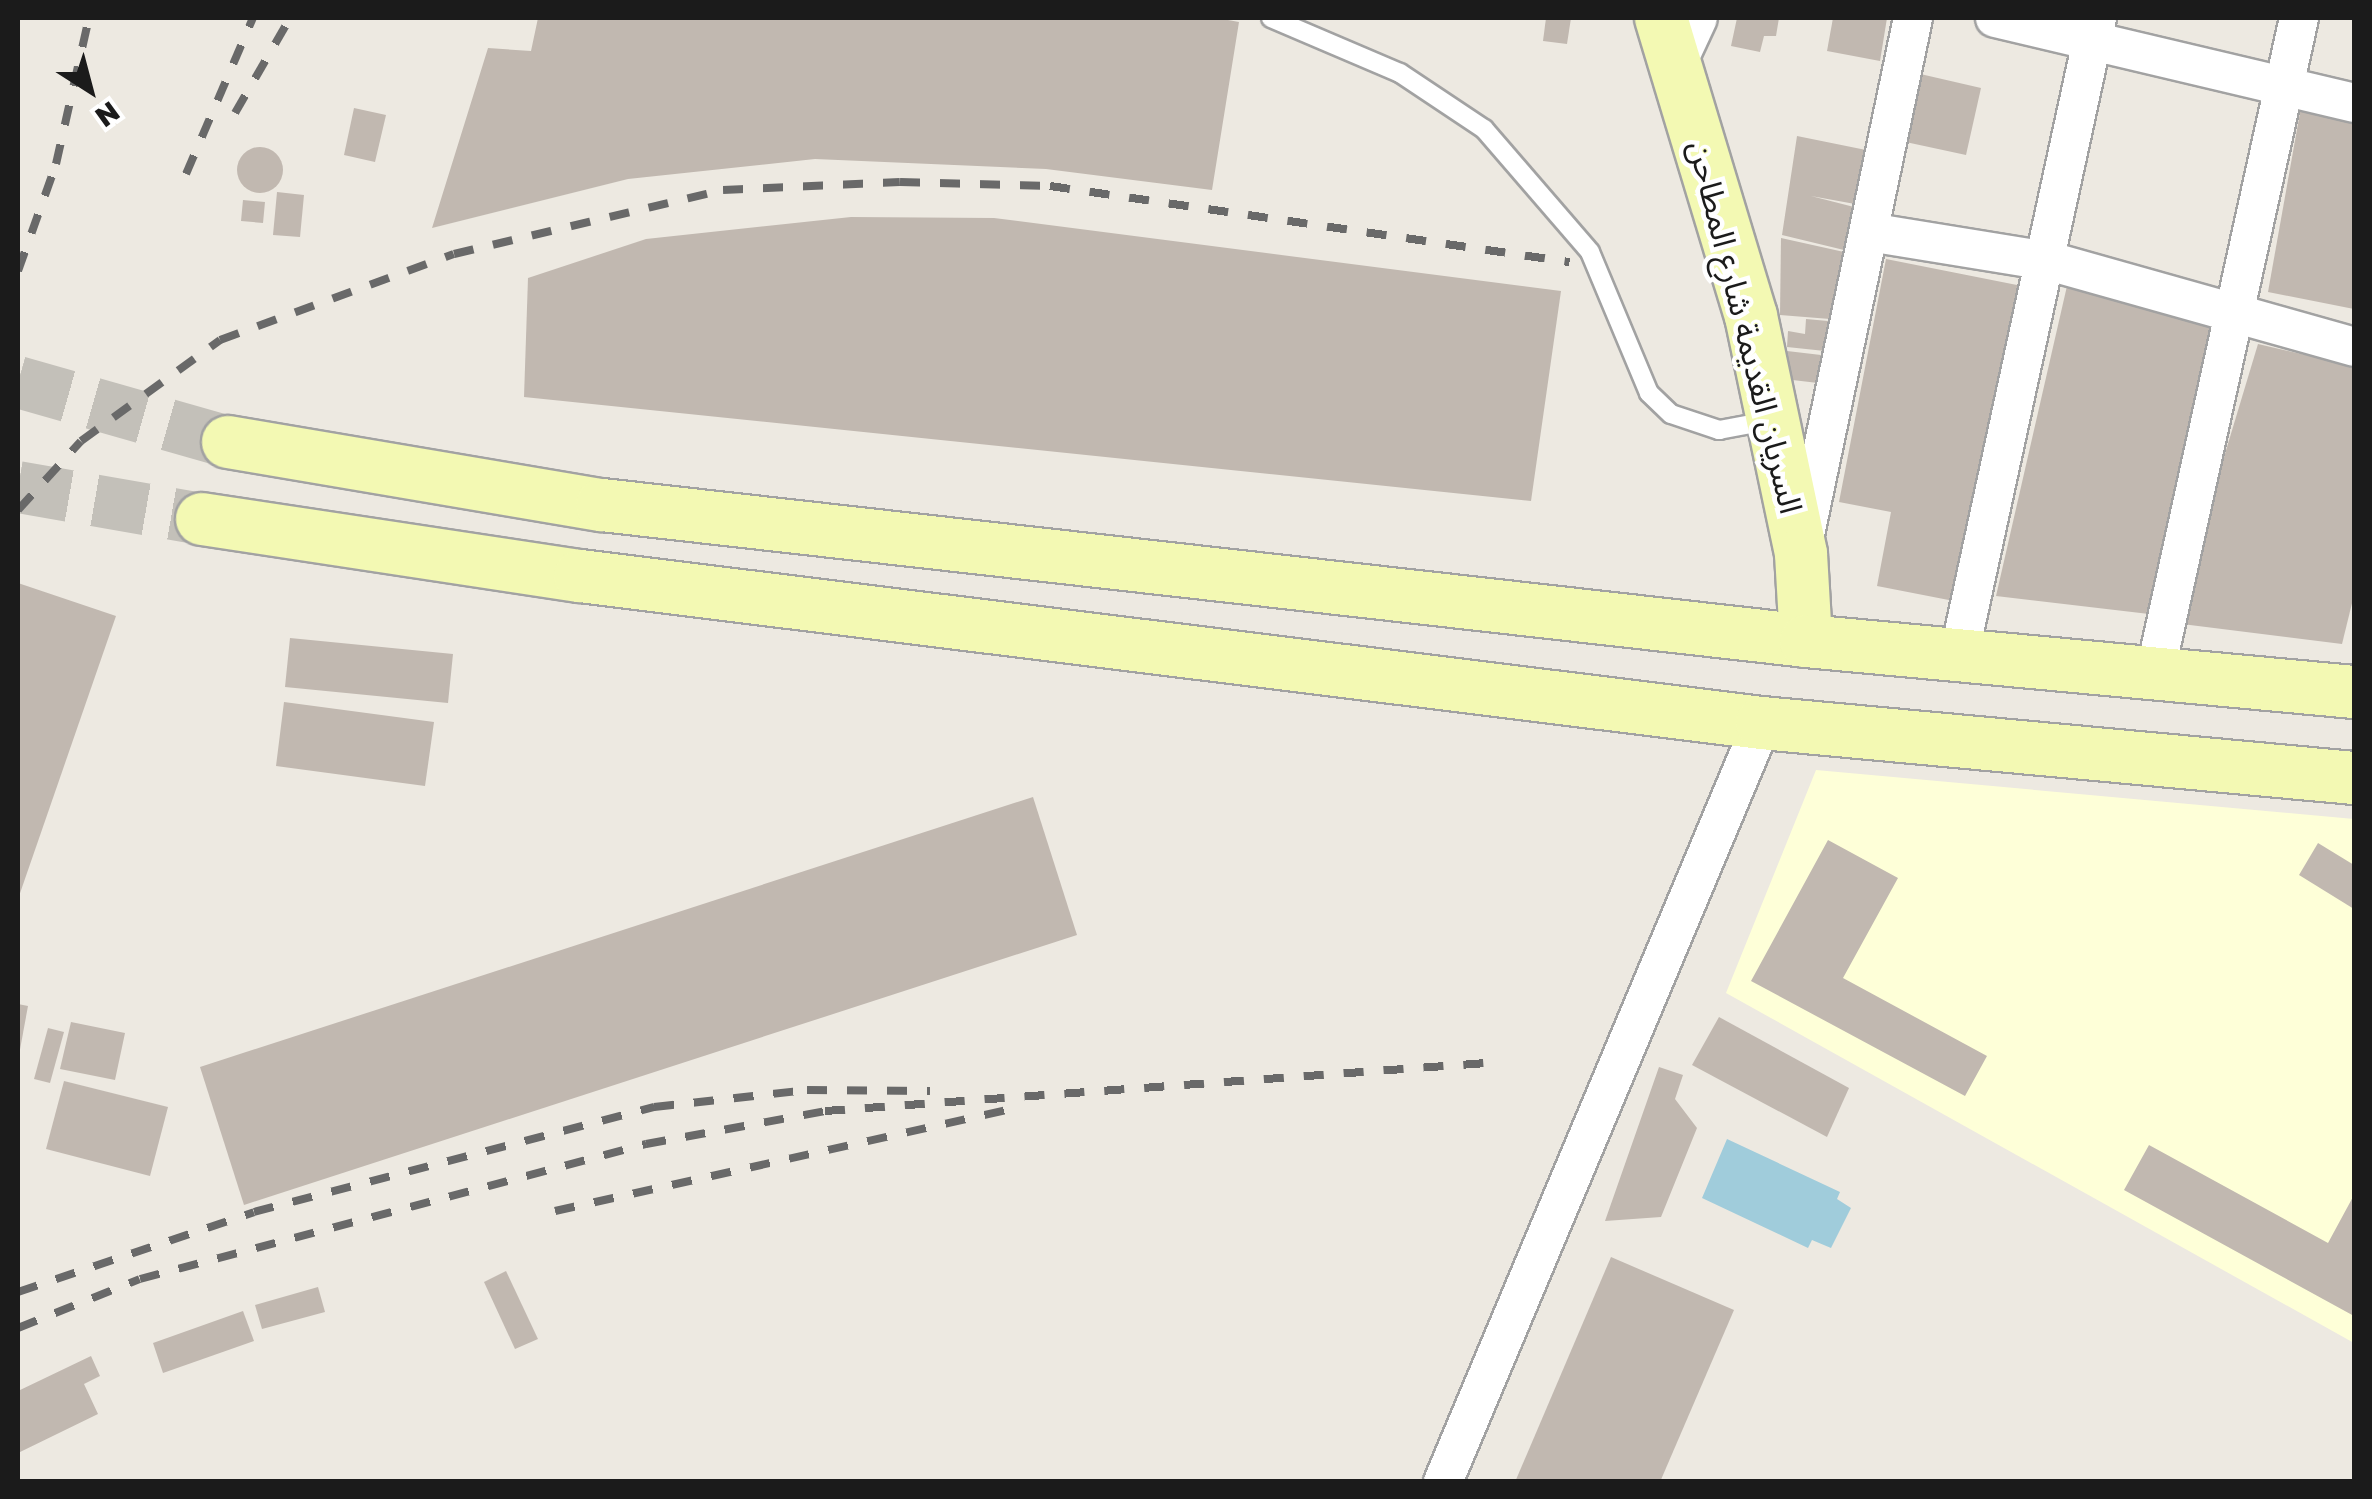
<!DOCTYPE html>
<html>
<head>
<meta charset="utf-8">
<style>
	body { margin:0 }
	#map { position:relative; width:2372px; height:1499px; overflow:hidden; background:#ede9e1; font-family:"Golos Text","Noto Sans Arabic",sans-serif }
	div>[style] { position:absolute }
	.education>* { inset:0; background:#feffd8 }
	.water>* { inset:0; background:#a0ccdb }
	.building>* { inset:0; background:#c1b8b0 }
	.round { border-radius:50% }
	.secondary-tunnel>* { height:52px; margin-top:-26px; transform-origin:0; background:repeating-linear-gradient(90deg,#c3c0b9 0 52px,transparent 0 78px) }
	.roads { filter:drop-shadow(2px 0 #a2a2a2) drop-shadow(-2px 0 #a2a2a2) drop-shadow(0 2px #a2a2a2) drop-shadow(0 -2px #a2a2a2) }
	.lane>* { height:18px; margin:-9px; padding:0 9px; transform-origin:9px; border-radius:9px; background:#fff }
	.street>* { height:38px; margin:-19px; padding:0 19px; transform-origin:19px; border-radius:19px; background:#fff }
	.secondary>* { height:52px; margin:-26px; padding:0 26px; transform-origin:26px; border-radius:26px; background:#f3f9b3 }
	.rail>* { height:8px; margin-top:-4px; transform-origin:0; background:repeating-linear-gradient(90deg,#696969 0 20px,transparent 0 40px) }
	span { translate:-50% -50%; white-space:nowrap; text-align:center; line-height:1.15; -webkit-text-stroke:9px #fff; paint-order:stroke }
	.street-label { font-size:32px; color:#1b1b1b }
	.frame { position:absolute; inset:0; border:20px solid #1b1b1b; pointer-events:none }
	.north { position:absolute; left:40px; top:40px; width:100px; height:100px; -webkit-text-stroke:8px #fff; paint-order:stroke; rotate:144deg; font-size:28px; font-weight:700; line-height:40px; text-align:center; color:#1b1b1b }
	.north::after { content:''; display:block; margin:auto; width:35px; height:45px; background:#1b1b1b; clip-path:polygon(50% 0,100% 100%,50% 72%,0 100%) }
</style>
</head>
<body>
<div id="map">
	<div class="education">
		<div style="clip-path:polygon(1816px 770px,2354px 819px,2354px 1343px,1726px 993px)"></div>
	</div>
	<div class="water">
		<div style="clip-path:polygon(1727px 1139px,1840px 1192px,1837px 1199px,1851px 1208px,1831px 1248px,1812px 1240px,1808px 1248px,1702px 1198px)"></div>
	</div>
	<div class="building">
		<div style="clip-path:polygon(538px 18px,1217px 18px,1239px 22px,1212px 190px,1046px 169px,815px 159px,628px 179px,432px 228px,488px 48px,531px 51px)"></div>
		<div style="clip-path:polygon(1546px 18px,1571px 18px,1567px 44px,1543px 41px)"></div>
		<div style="clip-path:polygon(1737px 18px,1779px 18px,1776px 36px,1764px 36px,1760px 52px,1731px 46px)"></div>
		<div style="clip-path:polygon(1833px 18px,1887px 18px,1880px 61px,1827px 51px)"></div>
		<div style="clip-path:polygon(1916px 73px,1981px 88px,1966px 155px,1901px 141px)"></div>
		<div style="clip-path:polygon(2301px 107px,2354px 118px,2354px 309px,2268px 292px)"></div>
		<div style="clip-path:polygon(354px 108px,386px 115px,375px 162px,344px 155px)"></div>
		<div style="clip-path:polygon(1797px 136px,1866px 150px,1855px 204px,1811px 196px,1854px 207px,1844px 250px,1782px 235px)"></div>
		<div class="round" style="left:237px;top:147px;width:46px;height:46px"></div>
		<div style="clip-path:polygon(277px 192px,304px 195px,300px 237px,273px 235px)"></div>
		<div style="clip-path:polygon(243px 200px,265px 202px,263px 223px,241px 221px)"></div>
		<div style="clip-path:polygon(851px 217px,994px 218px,1561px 291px,1531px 501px,524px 397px,528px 278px,646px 239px)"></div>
		<div style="clip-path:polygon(1781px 238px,1844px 252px,1830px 319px,1780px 315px)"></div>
		<div style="clip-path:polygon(1886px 259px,2022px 286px,1959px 602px,1877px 586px,1891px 512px,1839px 502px)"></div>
		<div style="clip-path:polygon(2067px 286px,2225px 328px,2149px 614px,1996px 596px)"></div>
		<div style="clip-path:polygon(1806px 319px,1828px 321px,1825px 351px,1787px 347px,1788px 331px,1805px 334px)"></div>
		<div style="clip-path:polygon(2258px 344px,2354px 366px,2354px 595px,2342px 644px,2174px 623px)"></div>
		<div style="clip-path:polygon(1787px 351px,1821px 355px,1818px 383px,1784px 379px)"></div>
		<div style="clip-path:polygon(18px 583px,116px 616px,18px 899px)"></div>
		<div style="clip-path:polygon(290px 638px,453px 654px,448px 703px,285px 687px)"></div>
		<div style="clip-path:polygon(284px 702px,434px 722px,425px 786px,276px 766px)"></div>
		<div style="clip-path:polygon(1033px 797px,1077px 935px,244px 1205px,200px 1067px)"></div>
		<div style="clip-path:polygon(1828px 840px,1898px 878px,1843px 978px,1987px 1056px,1965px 1096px,1751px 981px)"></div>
		<div style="clip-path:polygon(2318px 843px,2354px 865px,2354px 909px,2299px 875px)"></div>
		<div style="clip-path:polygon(18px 1004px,28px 1006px,19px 1055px,18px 1055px)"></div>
		<div style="clip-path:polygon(1719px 1017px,1849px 1088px,1827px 1137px,1692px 1065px)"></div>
		<div style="clip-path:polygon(71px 1022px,125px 1033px,115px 1080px,60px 1069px)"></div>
		<div style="clip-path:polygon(48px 1028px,64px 1032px,50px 1083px,34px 1079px)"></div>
		<div style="clip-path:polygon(1659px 1067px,1683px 1075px,1675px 1099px,1697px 1128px,1661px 1217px,1605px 1221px)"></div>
		<div style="clip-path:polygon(64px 1081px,168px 1107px,150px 1176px,46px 1149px)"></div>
		<div style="clip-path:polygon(2149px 1145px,2328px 1243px,2354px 1195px,2354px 1316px,2124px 1190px)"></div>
		<div style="clip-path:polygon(1611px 1257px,1734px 1310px,1660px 1482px,1515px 1482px)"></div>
		<div style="clip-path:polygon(506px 1271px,538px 1339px,515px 1349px,484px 1282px)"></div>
		<div style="clip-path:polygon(318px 1287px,325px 1312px,262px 1329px,255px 1305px)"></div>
		<div style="clip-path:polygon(243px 1311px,254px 1341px,163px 1373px,153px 1343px)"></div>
		<div style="clip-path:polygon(91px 1356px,100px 1376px,84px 1384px,98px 1414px,18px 1453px,18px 1391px)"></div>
	</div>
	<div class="secondary-tunnel">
		<div style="left:18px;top:382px;width:218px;rotate:15.9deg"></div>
		<div style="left:18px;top:487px;width:187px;rotate:9.9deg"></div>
	</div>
	<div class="roads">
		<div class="lane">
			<div style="left:1271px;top:18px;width:140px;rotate:23.1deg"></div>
			<div style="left:1400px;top:73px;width:101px;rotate:33.7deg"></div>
			<div style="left:1484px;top:129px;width:162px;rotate:49.2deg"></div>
			<div style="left:1590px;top:252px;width:153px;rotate:67.3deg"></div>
			<div style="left:1649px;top:393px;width:30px;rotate:44deg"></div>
			<div style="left:1671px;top:414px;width:51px;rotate:18.4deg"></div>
			<div style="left:1719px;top:430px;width:49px;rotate:-10.6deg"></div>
		</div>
		<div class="street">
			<div style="left:1995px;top:18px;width:369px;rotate:13.3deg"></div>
			<div style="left:1678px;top:61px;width:47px;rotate:-65.1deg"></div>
			<div style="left:1869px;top:232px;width:182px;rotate:9.2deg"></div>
			<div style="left:2049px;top:261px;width:317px;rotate:15.7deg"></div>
			<div style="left:1804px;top:539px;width:532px;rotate:-78.18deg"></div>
			<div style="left:1959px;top:655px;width:652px;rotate:-77.78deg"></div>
			<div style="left:2155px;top:673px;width:671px;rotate:-77.6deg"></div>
			<div style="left:1443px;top:1482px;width:823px;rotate:-67.2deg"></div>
		</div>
		<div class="secondary">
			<div style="left:1661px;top:18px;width:311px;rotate:73.2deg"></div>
			<div style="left:1751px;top:316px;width:243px;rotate:78.1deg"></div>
			<div style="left:1801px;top:554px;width:87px;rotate:86.7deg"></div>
			<div style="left:228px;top:442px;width:379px;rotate:9.6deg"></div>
			<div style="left:602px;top:505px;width:1212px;rotate:6.44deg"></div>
			<div style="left:1806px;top:641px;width:550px;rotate:5.32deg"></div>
			<div style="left:202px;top:519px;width:382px;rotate:8.6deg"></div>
			<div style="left:580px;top:576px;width:1191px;rotate:7.09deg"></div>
			<div style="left:1762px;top:723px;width:595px;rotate:5.31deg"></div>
		</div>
	</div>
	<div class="rail">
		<div style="left:235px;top:113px;width:110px;rotate:-59.9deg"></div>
		<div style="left:186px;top:174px;width:170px;rotate:-66.8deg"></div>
		<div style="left:18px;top:271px;width:114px;rotate:-70.4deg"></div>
		<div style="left:56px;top:164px;width:150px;rotate:-77.3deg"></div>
		<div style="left:18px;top:510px;width:93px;rotate:-47.6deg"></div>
		<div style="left:81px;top:441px;width:172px;rotate:-36deg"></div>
		<div style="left:220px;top:340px;width:249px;rotate:-20.2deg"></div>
		<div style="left:454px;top:254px;width:277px;rotate:-13.4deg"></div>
		<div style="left:723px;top:190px;width:177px;rotate:-2.6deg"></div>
		<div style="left:900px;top:182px;width:150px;rotate:1.5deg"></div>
		<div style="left:1050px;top:186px;width:525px;rotate:8.33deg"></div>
		<div style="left:555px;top:1211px;width:468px;rotate:-12.6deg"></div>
		<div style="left:18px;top:1292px;width:249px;rotate:-18.7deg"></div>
		<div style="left:254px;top:1212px;width:414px;rotate:-14.7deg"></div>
		<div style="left:654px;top:1107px;width:154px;rotate:-6.3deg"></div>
		<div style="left:807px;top:1090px;width:123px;rotate:0.5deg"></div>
		<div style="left:18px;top:1328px;width:131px;rotate:-21.9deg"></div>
		<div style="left:140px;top:1279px;width:524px;rotate:-14.94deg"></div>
		<div style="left:646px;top:1144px;width:182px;rotate:-10.4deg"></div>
		<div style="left:825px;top:1111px;width:664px;rotate:-4.15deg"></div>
	</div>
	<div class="street-label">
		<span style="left:1746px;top:327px;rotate:76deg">السريان القديمة شارع المطاحن</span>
	</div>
	<div class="frame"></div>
	<div class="north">N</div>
</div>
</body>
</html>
